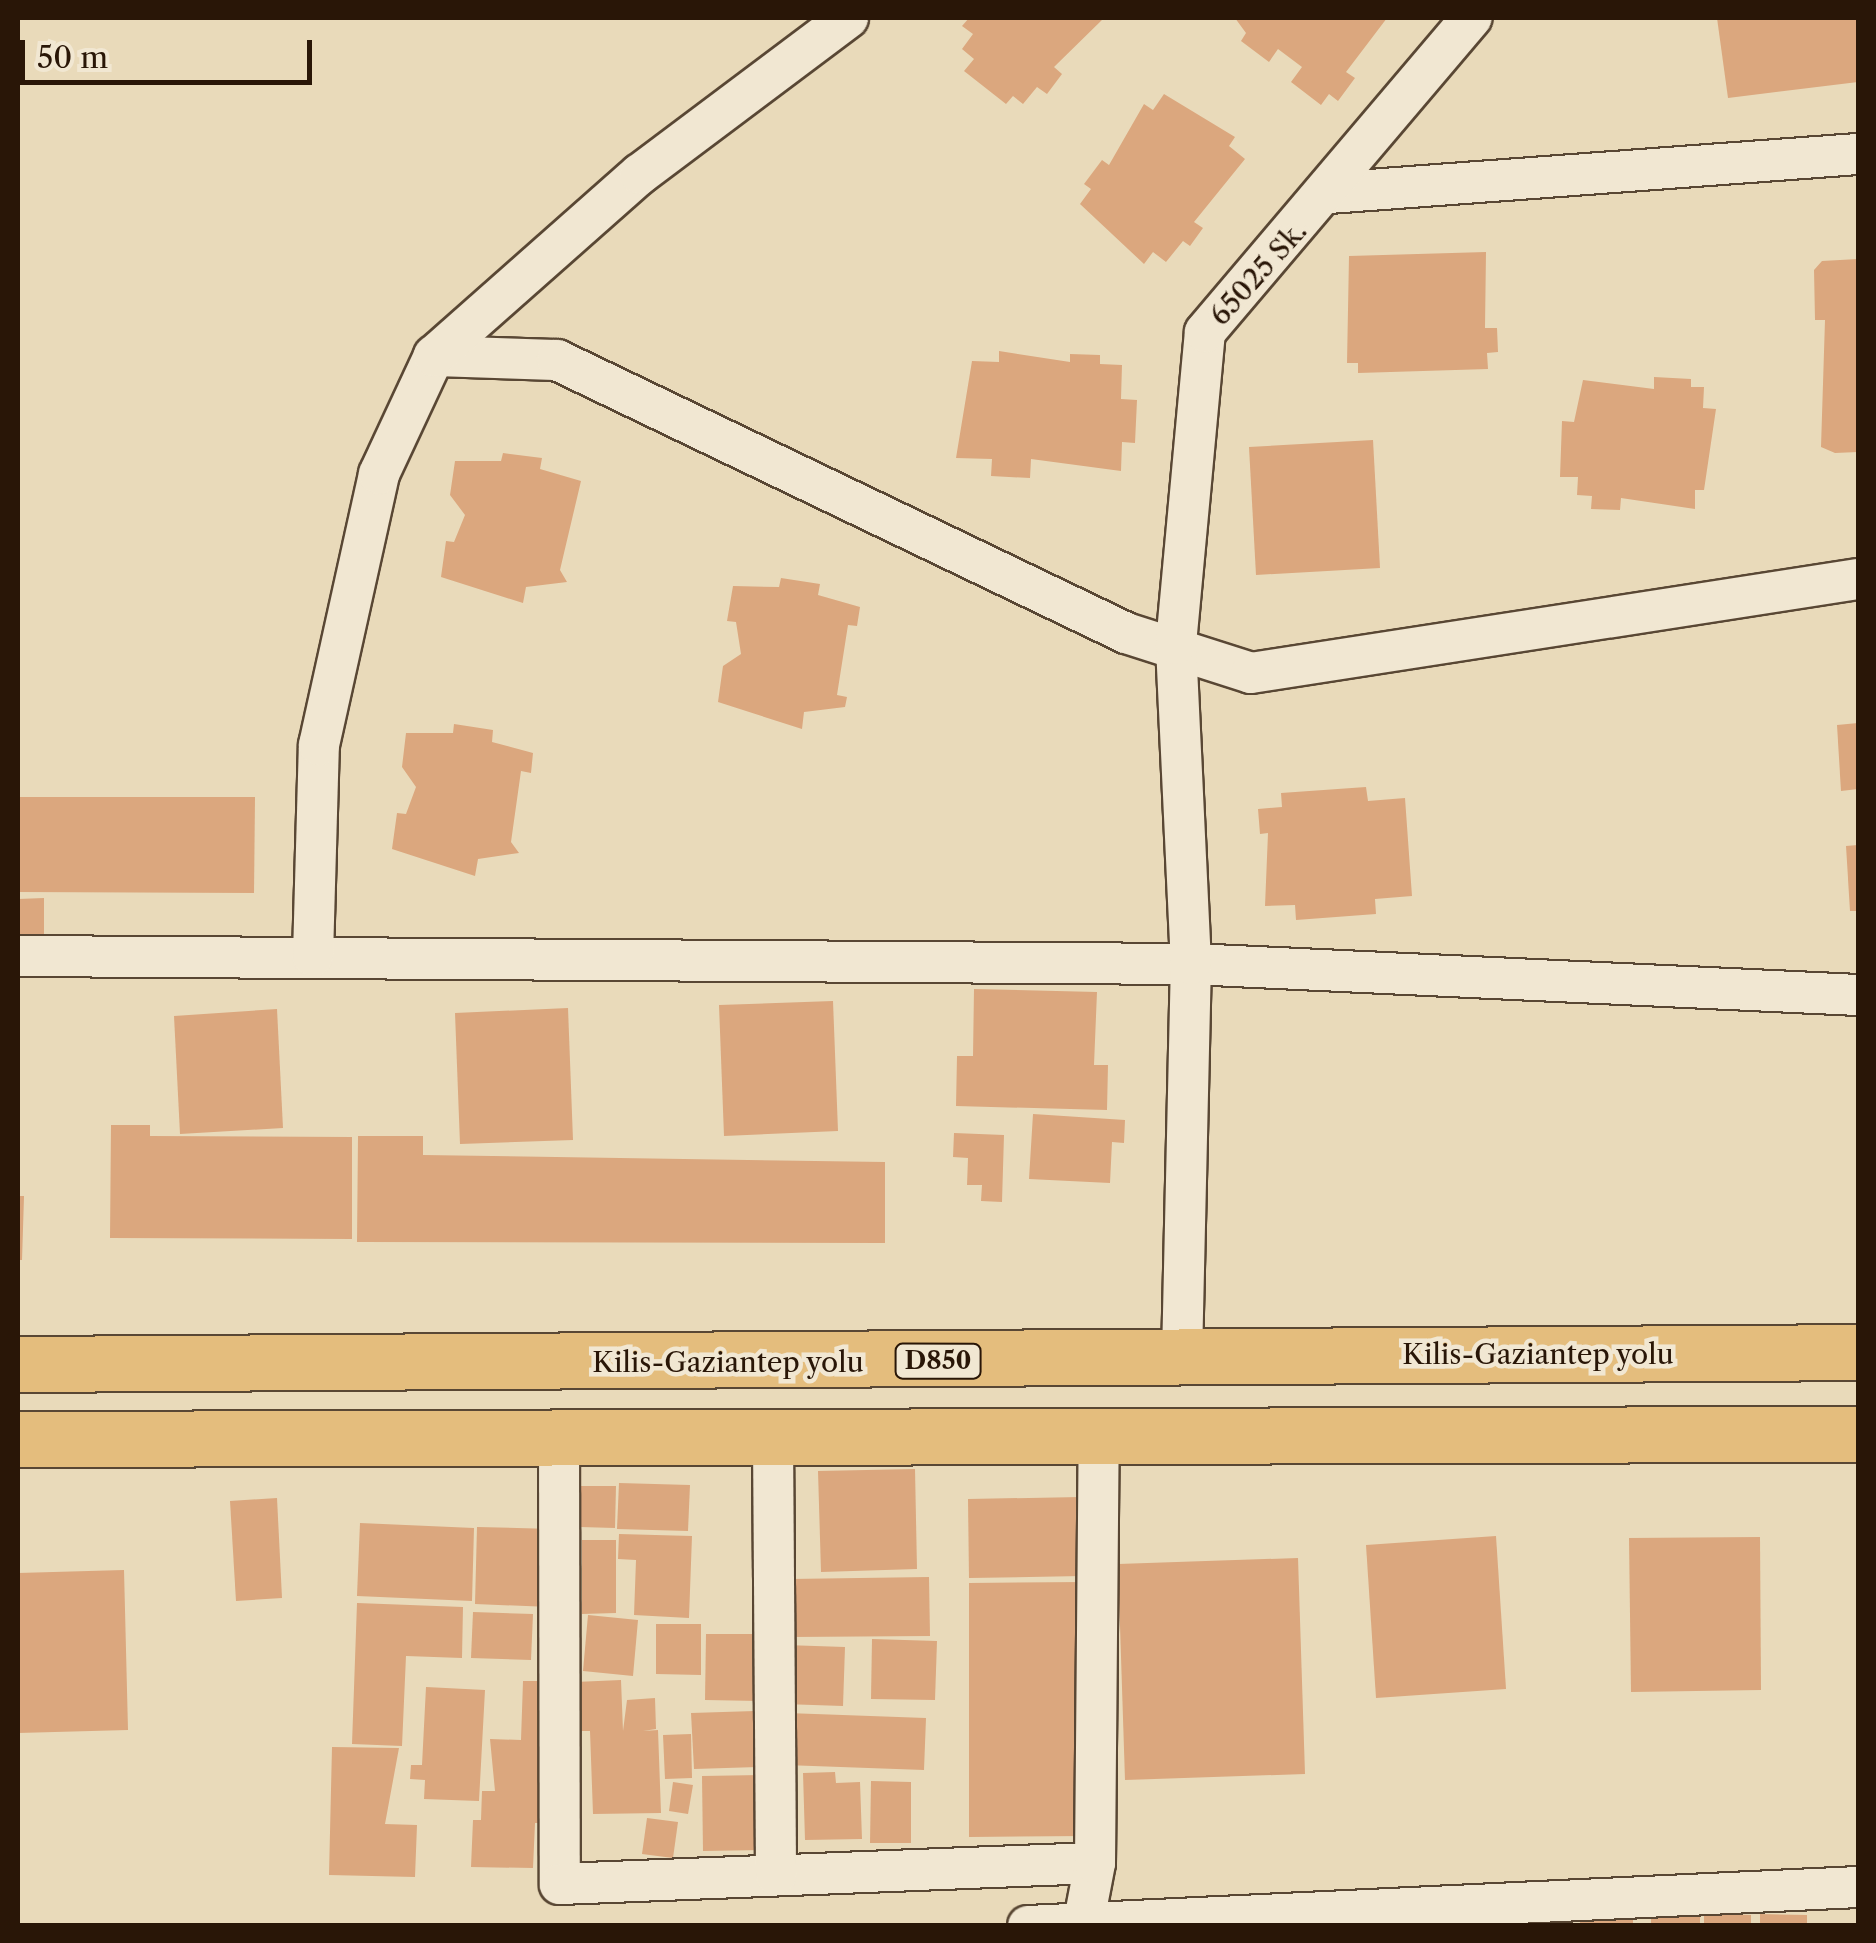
<!DOCTYPE html>
<html>
<head>
<meta charset="utf-8">
<style>
	body { margin:0 }
	#map { position:relative; width:1876px; height:1943px; overflow:hidden; background:#e9daba; font-family:"Libre Caslon Text",serif }
	div>[style] { position:absolute }
	.building>* { inset:0; background:#dba77e }
	.roads { filter:drop-shadow(2px 0 #594734) drop-shadow(-2px 0 #594734) drop-shadow(0 2px #594734) drop-shadow(0 -2px #594734) }
	.minor>* { height:40px; margin:-20px; padding:0 20px; transform-origin:20px; border-radius:20px; background:#f1e7d2 }
	.trunk>* { height:55px; margin:-27.5px; padding:0 27.5px; transform-origin:27.5px; border-radius:27.5px; background:#e4bd7d }
	span { translate:-50% -50%; white-space:nowrap; text-align:center; line-height:1.15; -webkit-text-stroke:9px #f1e7d2; paint-order:stroke }
	.shield-label span { padding:2px 8px; background:#f1e7d2; border:2px solid; border-radius:8px; -webkit-text-stroke-width:0 }
	.shield-label { font-size:25px; color:#291607; font-weight:700 }
	.street-label { font-size:28px; color:#291607 }
	.frame { position:absolute; inset:0; border:20px solid #291607; pointer-events:none }
	.scale { position:absolute; left:20px; top:40px; width:292px; height:45px; box-sizing:border-box; border:5px solid #291607; border-top:0; padding-left:12px; font-size:30px; line-height:35px; white-space:nowrap; color:#291607; -webkit-text-stroke:8px #f1e7d2; paint-order:stroke }
</style>
</head>
<body>
<div id="map">
	<div class="building">
		<div style="clip-path:polygon(969px 18px,1104px 18px,1054px 67px,1062px 74px,1047px 94px,1037px 87px,1023px 104px,1013px 96px,1006px 104px,964px 71px,974px 59px,962px 49px,973px 34px,962px 26px)"></div>
		<div style="clip-path:polygon(1235px 18px,1387px 18px,1346px 72px,1355px 78px,1338px 101px,1329px 94px,1321px 105px,1291px 82px,1302px 67px,1278px 49px,1269px 62px,1241px 41px,1246px 33px)"></div>
		<div style="clip-path:polygon(1717px 18px,1858px 18px,1858px 82px,1728px 98px)"></div>
		<div style="clip-path:polygon(1164px 94px,1235px 137px,1229px 146px,1245px 159px,1194px 222px,1203px 228px,1190px 246px,1183px 241px,1166px 262px,1153px 252px,1144px 264px,1080px 204px,1091px 189px,1084px 184px,1102px 160px,1109px 165px,1144px 104px,1153px 110px)"></div>
		<div style="clip-path:polygon(1486px 252px,1485px 328px,1497px 328px,1498px 352px,1487px 353px,1488px 369px,1358px 373px,1358px 363px,1347px 363px,1349px 256px)"></div>
		<div style="clip-path:polygon(1858px 259px,1858px 452px,1835px 453px,1821px 447px,1825px 320px,1815px 320px,1814px 270px,1822px 261px)"></div>
		<div style="clip-path:polygon(999px 351px,1070px 362px,1070px 354px,1100px 355px,1100px 364px,1122px 365px,1121px 399px,1137px 400px,1135px 443px,1122px 442px,1121px 471px,1031px 459px,1030px 478px,991px 476px,992px 459px,956px 458px,972px 361px,999px 362px)"></div>
		<div style="clip-path:polygon(1654px 377px,1691px 379px,1691px 387px,1704px 387px,1703px 408px,1716px 409px,1704px 490px,1695px 490px,1695px 509px,1621px 498px,1620px 510px,1591px 509px,1592px 496px,1577px 495px,1578px 477px,1560px 477px,1562px 421px,1574px 422px,1583px 380px,1654px 389px)"></div>
		<div style="clip-path:polygon(1373px 440px,1380px 568px,1256px 575px,1249px 447px)"></div>
		<div style="clip-path:polygon(503px 453px,542px 458px,540px 469px,581px 481px,560px 570px,567px 582px,526px 587px,523px 603px,441px 577px,446px 541px,454px 542px,465px 515px,450px 495px,455px 461px,501px 461px)"></div>
		<div style="clip-path:polygon(781px 578px,820px 584px,818px 595px,860px 607px,857px 626px,848px 625px,837px 695px,847px 697px,845px 707px,804px 712px,802px 729px,718px 702px,723px 666px,741px 654px,736px 622px,727px 621px,733px 586px,779px 587px)"></div>
		<div style="clip-path:polygon(1858px 723px,1858px 789px,1841px 791px,1837px 725px)"></div>
		<div style="clip-path:polygon(454px 724px,493px 730px,492px 742px,533px 753px,531px 773px,521px 771px,511px 842px,519px 853px,478px 859px,475px 876px,392px 849px,397px 813px,406px 814px,416px 787px,402px 767px,406px 733px,453px 733px)"></div>
		<div style="clip-path:polygon(1366px 787px,1368px 801px,1405px 798px,1412px 896px,1375px 899px,1376px 914px,1296px 920px,1295px 905px,1265px 906px,1268px 833px,1260px 834px,1258px 809px,1282px 807px,1281px 793px)"></div>
		<div style="clip-path:polygon(18px 797px,255px 797px,254px 893px,18px 892px)"></div>
		<div style="clip-path:polygon(1858px 845px,1858px 911px,1850px 911px,1846px 846px)"></div>
		<div style="clip-path:polygon(44px 898px,44px 934px,18px 935px,18px 899px)"></div>
		<div style="clip-path:polygon(974px 989px,1097px 992px,1094px 1065px,1108px 1065px,1107px 1110px,956px 1106px,957px 1056px,973px 1056px)"></div>
		<div style="clip-path:polygon(833px 1001px,838px 1131px,724px 1136px,719px 1005px)"></div>
		<div style="clip-path:polygon(568px 1008px,573px 1140px,460px 1144px,455px 1013px)"></div>
		<div style="clip-path:polygon(277px 1009px,283px 1128px,180px 1134px,174px 1016px)"></div>
		<div style="clip-path:polygon(1033px 1114px,1125px 1120px,1124px 1143px,1112px 1142px,1110px 1183px,1029px 1179px)"></div>
		<div style="clip-path:polygon(111px 1125px,150px 1125px,150px 1136px,352px 1137px,352px 1239px,110px 1238px)"></div>
		<div style="clip-path:polygon(954px 1133px,1004px 1135px,1002px 1202px,981px 1201px,982px 1185px,967px 1185px,968px 1158px,953px 1157px)"></div>
		<div style="clip-path:polygon(358px 1136px,423px 1136px,423px 1155px,885px 1162px,885px 1243px,357px 1242px)"></div>
		<div style="clip-path:polygon(18px 1196px,24px 1196px,22px 1260px,18px 1260px)"></div>
		<div style="clip-path:polygon(915px 1469px,917px 1569px,821px 1572px,818px 1471px)"></div>
		<div style="clip-path:polygon(619px 1483px,690px 1485px,688px 1531px,617px 1529px)"></div>
		<div style="clip-path:polygon(581px 1486px,616px 1486px,615px 1528px,580px 1527px)"></div>
		<div style="clip-path:polygon(1081px 1497px,1082px 1576px,969px 1578px,968px 1499px)"></div>
		<div style="clip-path:polygon(277px 1498px,282px 1598px,236px 1601px,230px 1501px)"></div>
		<div style="clip-path:polygon(360px 1523px,474px 1528px,472px 1601px,357px 1596px)"></div>
		<div style="clip-path:polygon(477px 1527px,553px 1529px,550px 1607px,475px 1604px)"></div>
		<div style="clip-path:polygon(619px 1534px,692px 1536px,689px 1618px,634px 1615px,636px 1560px,618px 1559px)"></div>
		<div style="clip-path:polygon(1496px 1536px,1506px 1689px,1376px 1698px,1366px 1545px)"></div>
		<div style="clip-path:polygon(1760px 1537px,1761px 1690px,1631px 1692px,1629px 1538px)"></div>
		<div style="clip-path:polygon(582px 1540px,616px 1540px,616px 1613px,582px 1614px)"></div>
		<div style="clip-path:polygon(1298px 1558px,1305px 1774px,1125px 1780px,1118px 1564px)"></div>
		<div style="clip-path:polygon(124px 1570px,128px 1730px,18px 1733px,18px 1573px)"></div>
		<div style="clip-path:polygon(929px 1577px,930px 1636px,791px 1637px,790px 1579px)"></div>
		<div style="clip-path:polygon(1085px 1582px,1086px 1836px,969px 1837px,969px 1583px)"></div>
		<div style="clip-path:polygon(357px 1603px,463px 1607px,462px 1658px,406px 1656px,402px 1746px,352px 1744px)"></div>
		<div style="clip-path:polygon(473px 1612px,533px 1614px,531px 1660px,471px 1658px)"></div>
		<div style="clip-path:polygon(588px 1615px,638px 1620px,633px 1676px,583px 1671px)"></div>
		<div style="clip-path:polygon(656px 1624px,701px 1624px,701px 1675px,656px 1674px)"></div>
		<div style="clip-path:polygon(706px 1634px,761px 1634px,760px 1701px,705px 1700px)"></div>
		<div style="clip-path:polygon(872px 1639px,937px 1641px,935px 1700px,871px 1699px)"></div>
		<div style="clip-path:polygon(785px 1645px,845px 1647px,843px 1706px,783px 1704px)"></div>
		<div style="clip-path:polygon(621px 1680px,623px 1731px,627px 1700px,655px 1698px,656px 1729px,643px 1731px,658px 1730px,661px 1813px,593px 1814px,590px 1731px,576px 1731px,575px 1682px)"></div>
		<div style="clip-path:polygon(523px 1681px,552px 1681px,548px 1823px,535px 1823px,533px 1868px,471px 1867px,473px 1820px,481px 1820px,482px 1791px,495px 1791px,490px 1739px,521px 1740px)"></div>
		<div style="clip-path:polygon(426px 1687px,485px 1690px,479px 1801px,424px 1799px,425px 1780px,410px 1779px,411px 1765px,422px 1765px)"></div>
		<div style="clip-path:polygon(755px 1711px,758px 1767px,694px 1769px,691px 1713px)"></div>
		<div style="clip-path:polygon(787px 1713px,926px 1718px,924px 1770px,785px 1765px)"></div>
		<div style="clip-path:polygon(691px 1734px,692px 1778px,665px 1779px,663px 1735px)"></div>
		<div style="clip-path:polygon(332px 1747px,399px 1748px,385px 1824px,417px 1825px,415px 1877px,329px 1875px)"></div>
		<div style="clip-path:polygon(835px 1772px,836px 1783px,860px 1782px,862px 1839px,805px 1840px,803px 1773px)"></div>
		<div style="clip-path:polygon(761px 1775px,762px 1850px,703px 1851px,702px 1776px)"></div>
		<div style="clip-path:polygon(871px 1781px,911px 1782px,911px 1843px,870px 1843px)"></div>
		<div style="clip-path:polygon(673px 1782px,693px 1785px,688px 1814px,669px 1811px)"></div>
		<div style="clip-path:polygon(647px 1818px,678px 1822px,673px 1858px,642px 1854px)"></div>
		<div style="clip-path:polygon(1704px 1913px,1751px 1915px,1751px 1926px,1704px 1926px)"></div>
		<div style="clip-path:polygon(1760px 1914px,1807px 1915px,1807px 1926px,1760px 1926px)"></div>
		<div style="clip-path:polygon(1651px 1915px,1700px 1915px,1700px 1926px,1651px 1926px)"></div>
		<div style="clip-path:polygon(1580px 1917px,1633px 1917px,1633px 1926px,1580px 1926px)"></div>
	</div>
	<div class="roads">
		<div class="minor">
			<div style="left:1329px;top:193px;width:530px;rotate:-4.22deg"></div>
			<div style="left:434px;top:356px;width:123px;rotate:1.9deg"></div>
			<div style="left:557px;top:360px;width:631px;rotate:25.63deg"></div>
			<div style="left:1126px;top:633px;width:131px;rotate:17.7deg"></div>
			<div style="left:1251px;top:673px;width:614px;rotate:-8.8deg"></div>
			<div style="left:18px;top:956px;width:1173px;rotate:0.39deg"></div>
			<div style="left:1191px;top:964px;width:668px;rotate:2.66deg"></div>
			<div style="left:313px;top:956px;width:211px;rotate:-88.4deg"></div>
			<div style="left:319px;top:745px;width:278px;rotate:-77.5deg"></div>
			<div style="left:379px;top:474px;width:130px;rotate:-65deg"></div>
			<div style="left:434px;top:356px;width:275px;rotate:-41.5deg"></div>
			<div style="left:640px;top:174px;width:260px;rotate:-36.9deg"></div>
			<div style="left:1182px;top:1357px;width:393px;rotate:-88.7deg"></div>
			<div style="left:1191px;top:964px;width:320px;rotate:-92.7deg"></div>
			<div style="left:1176px;top:644px;width:313px;rotate:-84.7deg"></div>
			<div style="left:1205px;top:332px;width:412px;rotate:-49.7deg"></div>
			<div style="left:559px;top:1438px;width:446px;rotate:89.9deg"></div>
			<div style="left:560px;top:1884px;width:535px;rotate:-2.25deg"></div>
			<div style="left:773px;top:1438px;width:437px;rotate:89.6deg"></div>
			<div style="left:1028px;top:1926px;width:831px;rotate:-2.69deg"></div>
			<div style="left:1083px;top:1926px;width:64px;rotate:-79.2deg"></div>
			<div style="left:1095px;top:1863px;width:426px;rotate:-89.5deg"></div>
		</div>
		<div class="trunk">
			<div style="left:18px;top:1364px;width:1840px;rotate:-0.37deg"></div>
			<div style="left:18px;top:1439px;width:1840px;rotate:-0.16deg"></div>
		</div>
	</div>
	<div class="shield-label">
		<span style="left:938px;top:1361px">D850</span>
	</div>
	<div class="street-label">
		<span style="left:1258px;top:273px;rotate:-48deg">65025 Sk.</span>
		<span style="left:1538px;top:1354px">Kilis-Gaziantep yolu</span>
		<span style="left:728px;top:1362px">Kilis-Gaziantep yolu</span>
	</div>
	<div class="frame"></div>
	<div class="scale">50 m</div>
</div>
</body>
</html>
